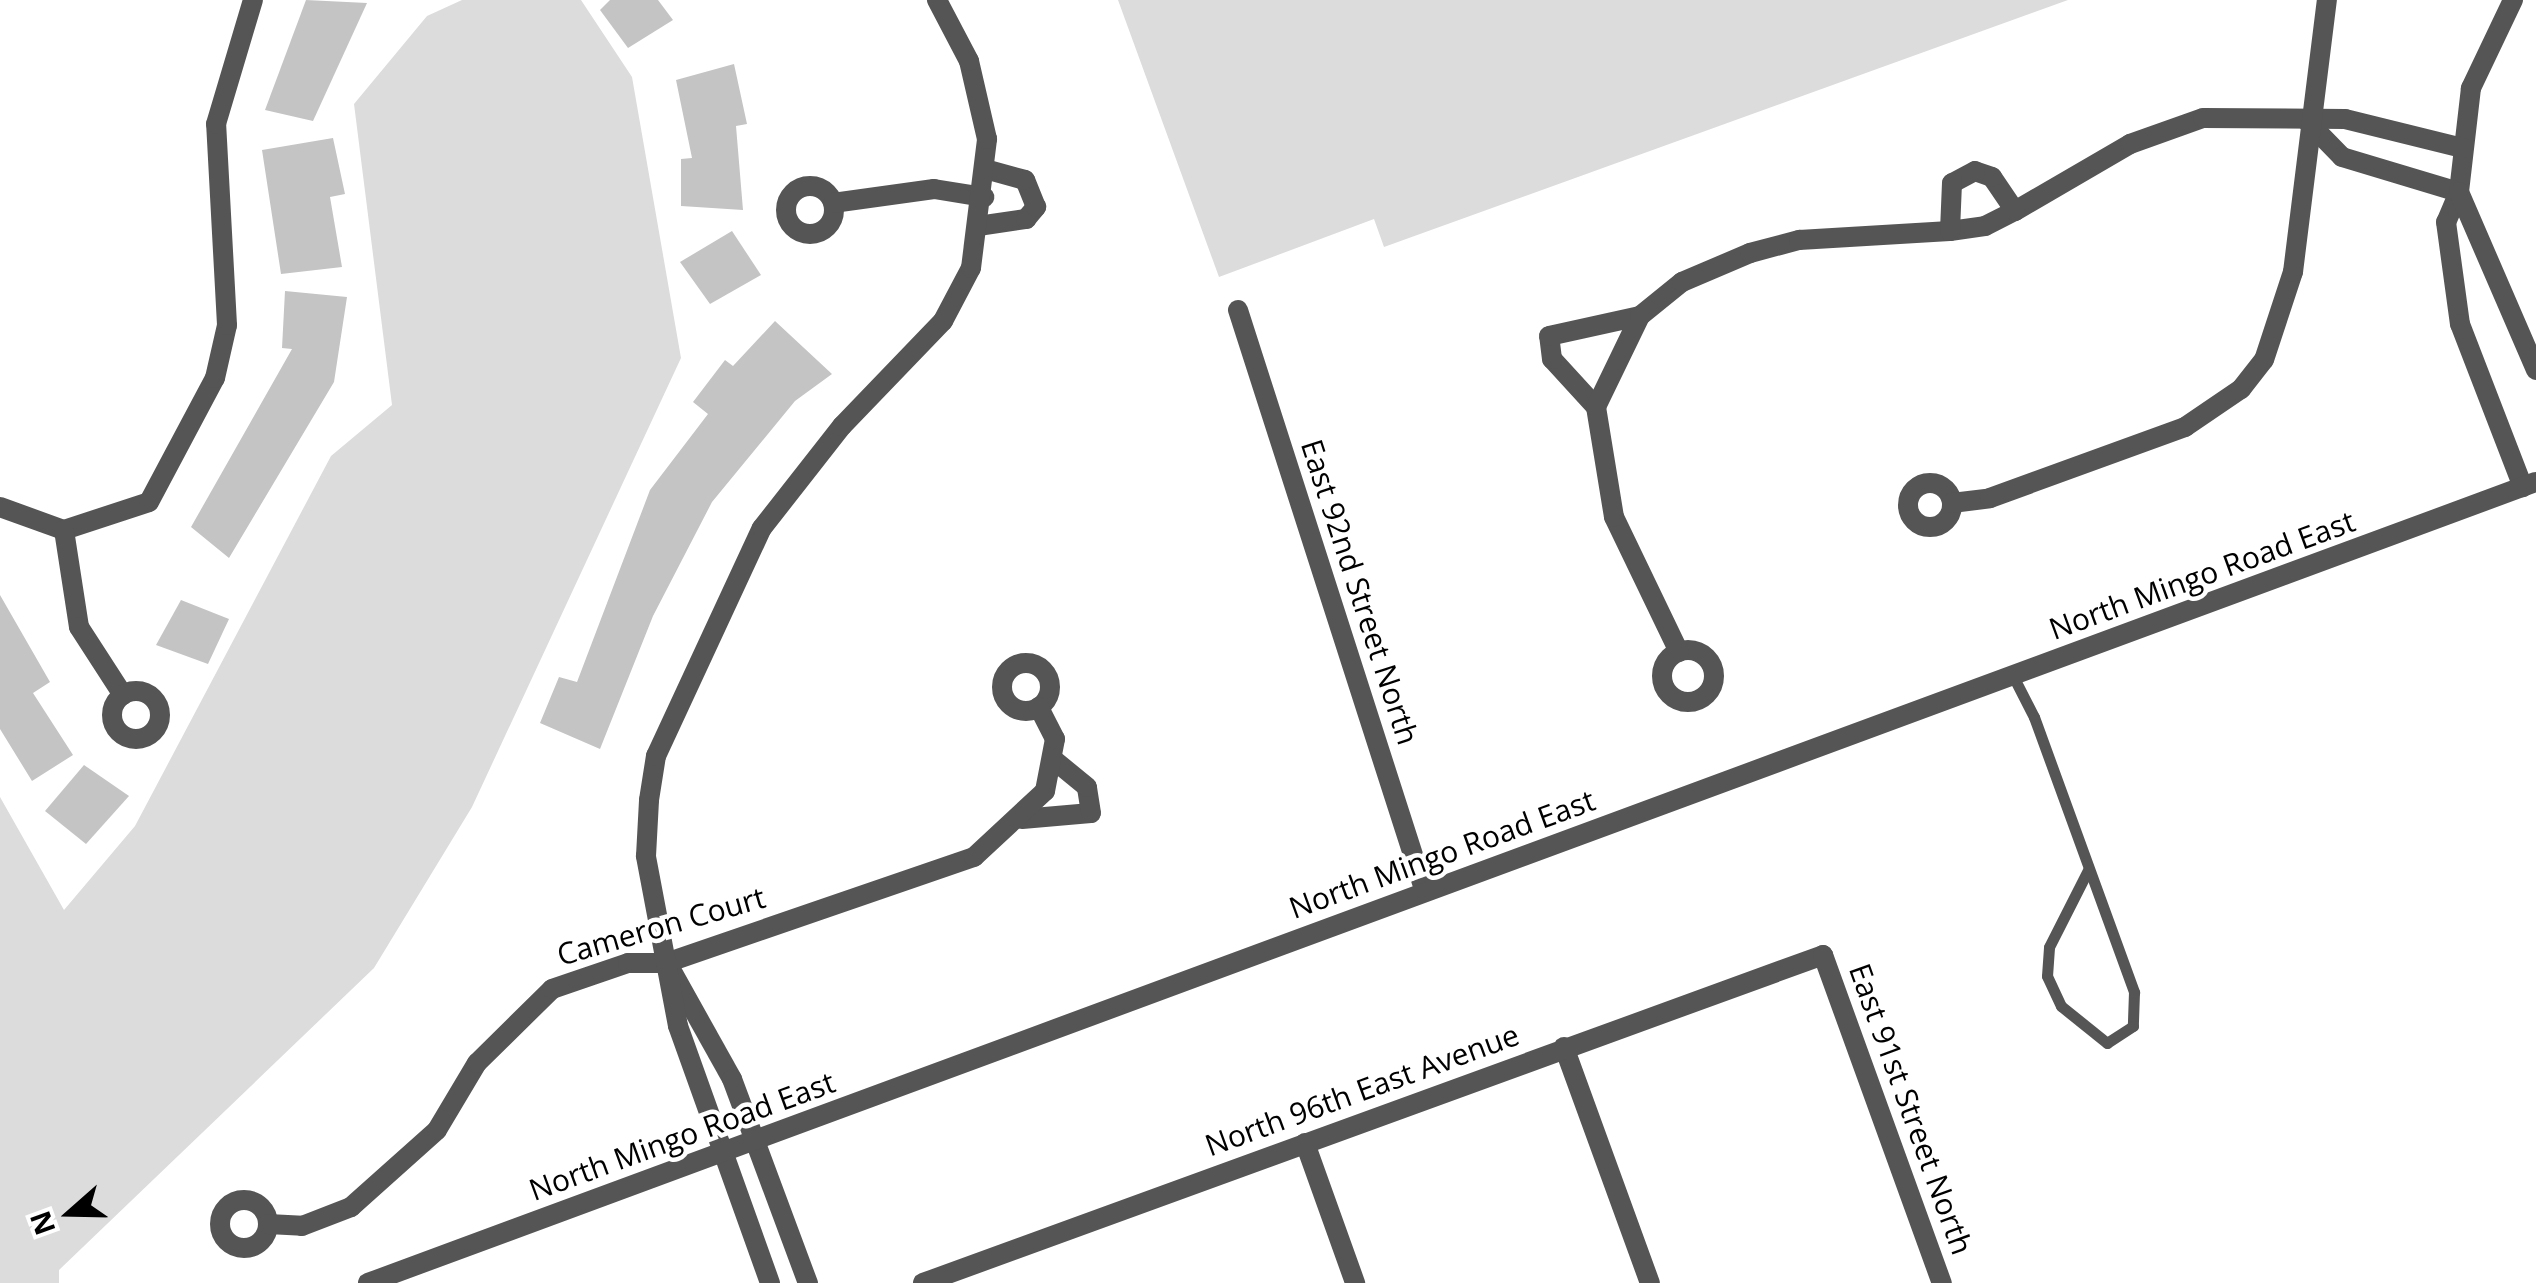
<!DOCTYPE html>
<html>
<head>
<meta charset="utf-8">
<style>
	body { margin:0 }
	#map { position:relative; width:2536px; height:1283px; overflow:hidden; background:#fff; font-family:"Open Sans",sans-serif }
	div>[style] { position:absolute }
	.green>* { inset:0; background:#dcdcdc }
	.building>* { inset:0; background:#c4c4c4 }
	.service>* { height:11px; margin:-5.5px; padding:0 5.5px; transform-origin:5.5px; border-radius:5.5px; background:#555 }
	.minor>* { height:20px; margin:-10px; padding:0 10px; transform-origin:10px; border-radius:10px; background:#555 }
	.minor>.ring { margin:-10px; padding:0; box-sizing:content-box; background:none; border:20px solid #555; border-radius:50% }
	.tertiary>* { height:20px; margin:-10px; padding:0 10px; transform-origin:10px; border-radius:10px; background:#555 }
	span { translate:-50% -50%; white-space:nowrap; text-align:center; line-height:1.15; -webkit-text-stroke:9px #fff; paint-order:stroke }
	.street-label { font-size:30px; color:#000 }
	.north { position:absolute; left:20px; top:1163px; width:100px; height:100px; -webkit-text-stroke:8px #fff; paint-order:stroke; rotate:250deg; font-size:28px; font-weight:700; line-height:40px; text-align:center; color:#000 }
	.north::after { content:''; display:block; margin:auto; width:35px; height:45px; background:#000; clip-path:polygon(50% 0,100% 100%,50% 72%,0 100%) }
</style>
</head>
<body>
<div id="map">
	<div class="green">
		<div style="clip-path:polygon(462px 0,581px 0,632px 77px,681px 358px,472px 807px,374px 968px,59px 1270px,59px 1283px,0 1283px,0 797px,64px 910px,135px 826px,331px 456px,392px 405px,354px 104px,427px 16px)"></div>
		<div style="clip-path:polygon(1118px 0,2068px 0,1384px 247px,1374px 219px,1219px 277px)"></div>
	</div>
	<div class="building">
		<div style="clip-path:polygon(306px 0,367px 3px,313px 121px,265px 110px)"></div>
		<div style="clip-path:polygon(610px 0,658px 0,673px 20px,628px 48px,600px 10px)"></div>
		<div style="clip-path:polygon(734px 64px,747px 124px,736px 126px,743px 210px,681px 206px,681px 159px,692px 158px,676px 80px)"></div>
		<div style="clip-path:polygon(333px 138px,345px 194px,330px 197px,342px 267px,281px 274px,262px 150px)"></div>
		<div style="clip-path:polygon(732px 231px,761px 275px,710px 304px,680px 262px)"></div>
		<div style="clip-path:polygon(285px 291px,347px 297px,334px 382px,229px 558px,191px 527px,292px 349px,282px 348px)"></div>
		<div style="clip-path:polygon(775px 321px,832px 374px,795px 401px,712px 502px,653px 616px,600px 749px,540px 723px,559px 677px,577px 682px,650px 490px,708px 414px,693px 402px,725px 360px,733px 366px)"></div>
		<div style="clip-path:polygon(0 595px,50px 682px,33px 693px,73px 755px,32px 781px,0 729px)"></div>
		<div style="clip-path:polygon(181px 600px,229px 619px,208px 664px,156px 645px)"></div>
		<div style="clip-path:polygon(84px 765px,129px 796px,86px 844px,45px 811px)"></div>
	</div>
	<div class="service">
		<div style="left:2013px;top:676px;width:46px;rotate:62.9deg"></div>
		<div style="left:2034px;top:717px;width:293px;rotate:70deg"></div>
		<div style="left:2134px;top:992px;width:34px;rotate:92deg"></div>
		<div style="left:2133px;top:1026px;width:31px;rotate:147deg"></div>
		<div style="left:2107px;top:1043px;width:59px;rotate:-141.2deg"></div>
		<div style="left:2061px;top:1006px;width:33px;rotate:-115deg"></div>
		<div style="left:2047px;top:976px;width:29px;rotate:-86deg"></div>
		<div style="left:2049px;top:947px;width:86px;rotate:-63.1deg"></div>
	</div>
	<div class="minor">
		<div style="left:2513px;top:0;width:98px;rotate:115.5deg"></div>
		<div style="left:2471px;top:88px;width:105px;rotate:96.6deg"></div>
		<div style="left:2459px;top:192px;width:33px;rotate:113deg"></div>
		<div style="left:2446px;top:222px;width:103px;rotate:82.2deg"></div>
		<div style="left:2460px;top:324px;width:175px;rotate:68.9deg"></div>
		<div style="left:2307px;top:121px;width:50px;rotate:45.8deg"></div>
		<div style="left:2342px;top:157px;width:122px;rotate:16.7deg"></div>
		<div class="ring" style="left:786px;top:186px;width:28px;height:28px"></div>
		<div style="left:2459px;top:192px;width:194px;rotate:66.6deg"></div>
		<div style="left:833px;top:203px;width:102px;rotate:-7.9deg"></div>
		<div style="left:934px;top:189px;width:51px;rotate:9.1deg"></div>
		<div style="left:2015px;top:211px;width:133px;rotate:-30.2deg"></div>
		<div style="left:2130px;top:144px;width:77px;rotate:-19.6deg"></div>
		<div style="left:2203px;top:118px;width:142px;rotate:0.4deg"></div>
		<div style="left:2345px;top:119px;width:121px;rotate:13.9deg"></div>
		<div style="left:978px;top:226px;width:49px;rotate:-8.3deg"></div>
		<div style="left:1026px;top:219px;width:16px;rotate:-50deg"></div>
		<div style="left:1036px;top:207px;width:29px;rotate:-112deg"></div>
		<div style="left:1025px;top:180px;width:41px;rotate:-164.6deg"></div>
		<div style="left:1238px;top:310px;width:611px;rotate:72.19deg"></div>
		<div style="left:1596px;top:407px;width:65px;rotate:-132.5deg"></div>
		<div style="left:1552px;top:359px;width:23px;rotate:-97deg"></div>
		<div style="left:1549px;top:336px;width:93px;rotate:-12.4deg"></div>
		<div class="ring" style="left:1908px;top:483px;width:24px;height:24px"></div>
		<div style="left:1952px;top:503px;width:38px;rotate:-7deg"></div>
		<div style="left:1990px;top:498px;width:208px;rotate:-20deg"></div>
		<div style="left:2185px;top:427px;width:68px;rotate:-34.2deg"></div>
		<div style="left:2241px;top:389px;width:37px;rotate:-52deg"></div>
		<div style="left:2264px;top:360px;width:93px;rotate:-71.8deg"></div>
		<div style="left:2293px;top:272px;width:274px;rotate:-82.9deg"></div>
		<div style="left:0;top:507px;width:68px;rotate:19.8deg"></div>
		<div style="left:64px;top:530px;width:89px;rotate:-18.2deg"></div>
		<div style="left:149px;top:502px;width:140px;rotate:-62deg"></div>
		<div style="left:215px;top:378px;width:54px;rotate:-77.2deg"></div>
		<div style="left:227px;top:325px;width:201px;rotate:-93.1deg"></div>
		<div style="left:216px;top:124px;width:129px;rotate:-73.4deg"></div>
		<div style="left:64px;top:530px;width:98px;rotate:81.2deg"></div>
		<div style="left:79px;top:627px;width:81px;rotate:57.1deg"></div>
		<div class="ring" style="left:1662px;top:650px;width:32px;height:32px"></div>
		<div style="left:1679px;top:652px;width:150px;rotate:-115.7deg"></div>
		<div style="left:1614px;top:517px;width:111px;rotate:-99.3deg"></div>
		<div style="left:1596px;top:407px;width:101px;rotate:-64.2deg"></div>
		<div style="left:1640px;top:316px;width:54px;rotate:-39deg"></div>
		<div style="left:1682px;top:282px;width:74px;rotate:-23.1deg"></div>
		<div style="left:1750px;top:253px;width:51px;rotate:-14.9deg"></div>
		<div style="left:1799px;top:240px;width:151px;rotate:-3.4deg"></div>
		<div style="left:1950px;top:231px;width:35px;rotate:-8deg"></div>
		<div style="left:1985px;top:226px;width:34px;rotate:-27deg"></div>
		<div style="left:2015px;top:211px;width:41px;rotate:-124.1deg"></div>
		<div style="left:1992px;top:177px;width:18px;rotate:-161deg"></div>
		<div style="left:1975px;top:171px;width:26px;rotate:152deg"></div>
		<div style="left:1952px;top:183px;width:48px;rotate:92.4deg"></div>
		<div class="ring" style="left:1002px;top:663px;width:28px;height:28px"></div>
		<div class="ring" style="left:112px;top:691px;width:28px;height:28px"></div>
		<div style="left:1022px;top:819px;width:69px;rotate:-5deg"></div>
		<div style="left:1091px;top:813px;width:26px;rotate:-99deg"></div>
		<div style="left:1087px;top:787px;width:43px;rotate:-140.7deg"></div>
		<div style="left:670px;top:968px;width:127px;rotate:60.8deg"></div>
		<div style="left:732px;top:1079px;width:218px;rotate:69.6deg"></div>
		<div style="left:1564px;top:1047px;width:251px;rotate:70deg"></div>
		<div style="left:1305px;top:1143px;width:149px;rotate:70.3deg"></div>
		<div class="ring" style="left:220px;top:1200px;width:28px;height:28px"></div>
		<div style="left:268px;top:1224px;width:34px;rotate:3deg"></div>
		<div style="left:302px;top:1226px;width:53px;rotate:-21.2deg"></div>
		<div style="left:351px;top:1207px;width:115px;rotate:-41.8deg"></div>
		<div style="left:437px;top:1130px;width:78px;rotate:-59.2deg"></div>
		<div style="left:477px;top:1063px;width:105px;rotate:-44.6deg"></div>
		<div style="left:552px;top:989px;width:80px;rotate:-18.9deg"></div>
		<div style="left:628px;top:963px;width:38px"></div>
		<div style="left:666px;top:963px;width:326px;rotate:-19deg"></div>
		<div style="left:974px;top:857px;width:97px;rotate:-42.9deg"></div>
		<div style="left:1045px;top:791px;width:53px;rotate:-79.1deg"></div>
		<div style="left:1055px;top:739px;width:36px;rotate:-117deg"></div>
		<div style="left:770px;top:1283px;width:273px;rotate:-109.7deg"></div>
		<div style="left:678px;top:1026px;width:173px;rotate:-100.7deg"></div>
		<div style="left:646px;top:856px;width:56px;rotate:-86.9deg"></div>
		<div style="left:649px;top:800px;width:45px;rotate:-81deg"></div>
		<div style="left:656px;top:756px;width:251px;rotate:-65.1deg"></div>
		<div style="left:762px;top:528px;width:130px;rotate:-51.9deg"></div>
		<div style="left:842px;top:426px;width:146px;rotate:-46.1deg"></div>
		<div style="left:943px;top:321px;width:60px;rotate:-62.2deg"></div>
		<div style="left:971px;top:268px;width:130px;rotate:-82.9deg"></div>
		<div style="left:987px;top:139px;width:80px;rotate:-103deg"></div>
		<div style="left:969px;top:61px;width:69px;rotate:-117.7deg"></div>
		<div style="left:923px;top:1283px;width:958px;rotate:-20.02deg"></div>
		<div style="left:1823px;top:955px;width:349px;rotate:70.1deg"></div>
	</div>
	<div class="tertiary">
		<div style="left:368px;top:1283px;width:2311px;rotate:-20.28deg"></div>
	</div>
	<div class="street-label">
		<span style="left:2202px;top:575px;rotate:-20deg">North Mingo Road East</span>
		<span style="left:1360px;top:592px;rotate:72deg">East 92nd Street North</span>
		<span style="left:1442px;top:854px;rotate:-20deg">North Mingo Road East</span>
		<span style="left:661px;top:926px;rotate:-16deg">Cameron Court</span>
		<span style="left:1362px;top:1090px;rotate:-20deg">North 96th East Avenue</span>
		<span style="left:1911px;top:1109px;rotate:70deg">East 91st Street North</span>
		<span style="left:682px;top:1136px;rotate:-20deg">North Mingo Road East</span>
	</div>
	<div class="north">N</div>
</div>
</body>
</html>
